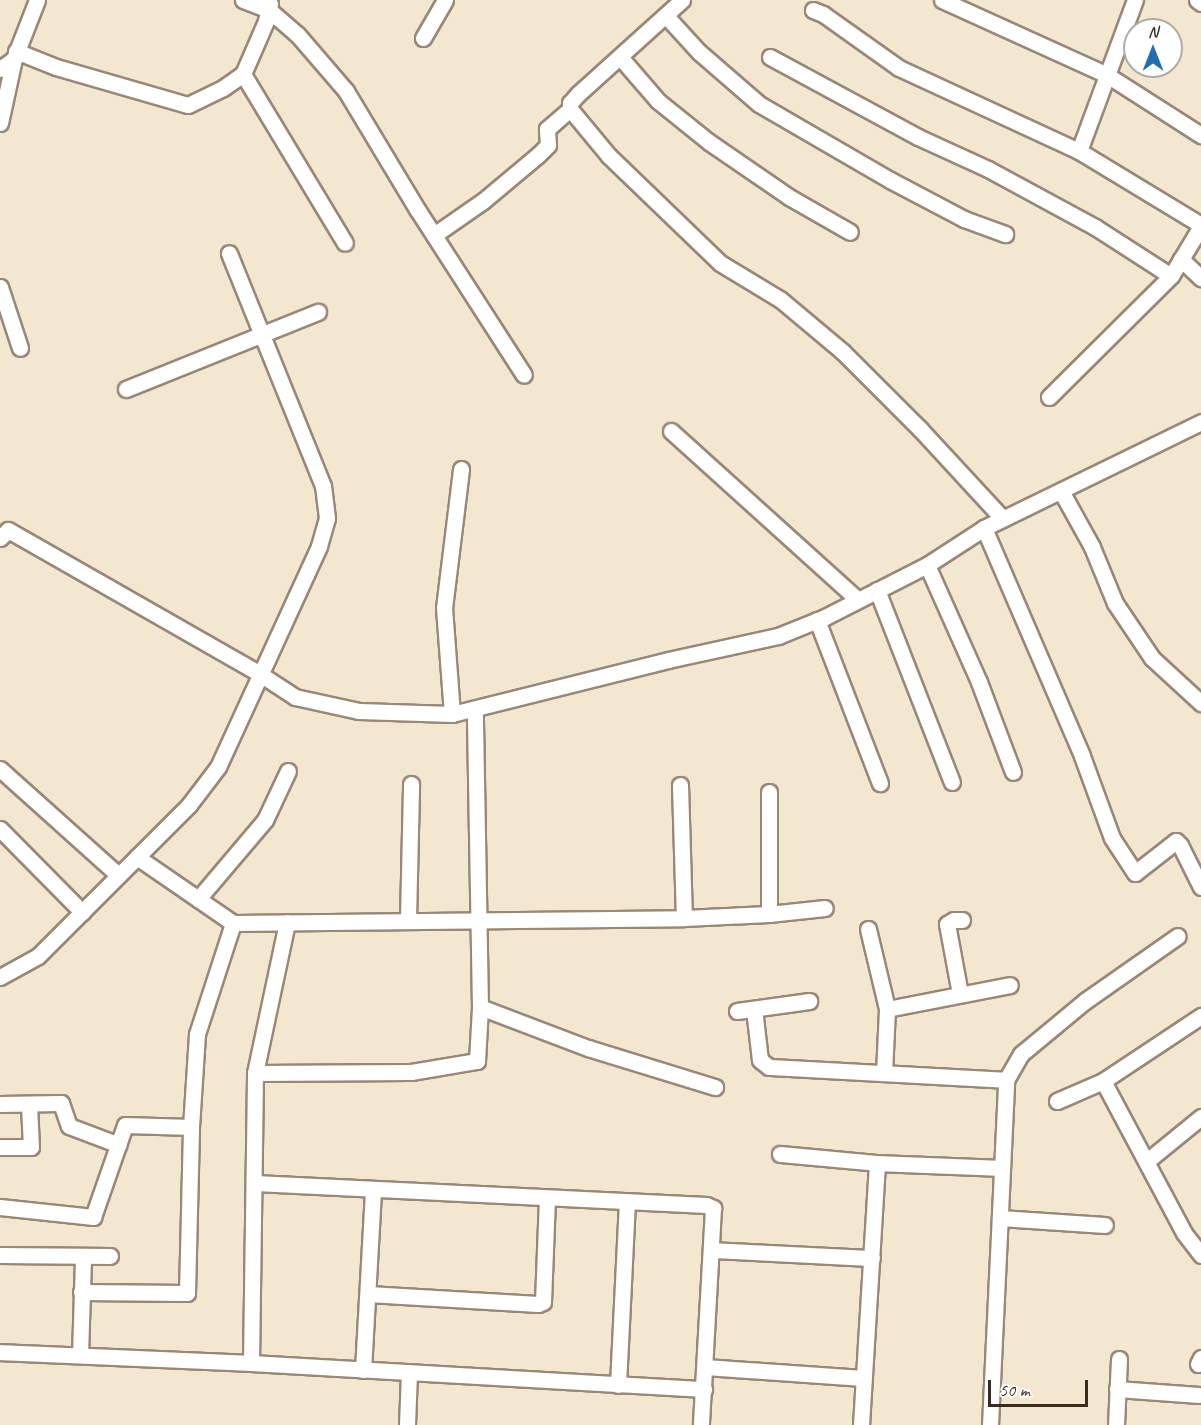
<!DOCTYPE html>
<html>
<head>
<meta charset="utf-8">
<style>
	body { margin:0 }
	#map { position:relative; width:1201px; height:1425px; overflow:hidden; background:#f4e7d0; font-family:Caveat,sans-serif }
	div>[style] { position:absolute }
	.roads { filter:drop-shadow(2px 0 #988877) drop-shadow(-2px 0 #988877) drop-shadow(0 2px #988877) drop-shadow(0 -2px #988877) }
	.minor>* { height:15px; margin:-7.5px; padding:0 7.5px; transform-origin:7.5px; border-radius:7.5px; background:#fff }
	span { translate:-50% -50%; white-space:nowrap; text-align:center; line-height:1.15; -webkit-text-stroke:4.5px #fff; paint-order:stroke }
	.north { position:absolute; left:1123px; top:18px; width:60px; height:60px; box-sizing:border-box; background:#fff; border:2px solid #b1aaa5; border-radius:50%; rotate:0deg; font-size:16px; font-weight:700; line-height:24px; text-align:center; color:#3b2a1e }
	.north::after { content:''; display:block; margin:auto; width:21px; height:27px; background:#1f6fb2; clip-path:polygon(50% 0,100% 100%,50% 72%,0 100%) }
	.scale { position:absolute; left:988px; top:1380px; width:100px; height:27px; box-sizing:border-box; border:3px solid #3b2a1e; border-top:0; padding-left:8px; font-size:18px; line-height:21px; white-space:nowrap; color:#3b2a1e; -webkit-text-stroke:4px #fff; paint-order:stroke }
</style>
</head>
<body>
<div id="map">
	<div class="roads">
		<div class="minor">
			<div style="left:243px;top:0;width:28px;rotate:21deg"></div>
			<div style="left:269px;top:10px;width:37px;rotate:41deg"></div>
			<div style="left:297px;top:34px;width:75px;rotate:49.3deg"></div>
			<div style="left:346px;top:91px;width:138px;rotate:59deg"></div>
			<div style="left:417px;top:209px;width:197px;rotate:57.2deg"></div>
			<div style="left:682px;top:0;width:140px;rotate:137.9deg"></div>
			<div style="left:578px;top:94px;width:12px;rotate:132deg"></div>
			<div style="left:570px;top:103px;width:6px;rotate:90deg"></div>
			<div style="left:570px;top:109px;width:61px;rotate:50.3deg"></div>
			<div style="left:609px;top:156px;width:154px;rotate:43.9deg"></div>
			<div style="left:720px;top:263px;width:71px;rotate:31.2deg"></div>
			<div style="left:781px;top:300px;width:81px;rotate:40deg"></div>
			<div style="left:843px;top:352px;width:109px;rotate:45deg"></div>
			<div style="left:920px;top:429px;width:122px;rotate:47.3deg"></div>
			<div style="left:942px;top:0;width:181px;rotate:24.4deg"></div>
			<div style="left:1107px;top:75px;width:112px;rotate:32.6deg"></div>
			<div style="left:1197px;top:0;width:5px;rotate:37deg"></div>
			<div style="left:813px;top:10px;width:11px;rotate:22deg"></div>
			<div style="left:823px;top:14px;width:93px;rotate:35.4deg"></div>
			<div style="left:899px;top:68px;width:198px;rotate:24.8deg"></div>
			<div style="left:1079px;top:151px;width:143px;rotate:31.2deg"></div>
			<div style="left:667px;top:17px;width:47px;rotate:47.6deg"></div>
			<div style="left:699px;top:52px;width:79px;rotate:40.9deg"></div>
			<div style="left:759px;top:104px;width:151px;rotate:30.1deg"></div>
			<div style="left:890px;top:180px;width:84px;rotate:27.8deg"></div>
			<div style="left:964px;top:219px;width:44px;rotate:20.1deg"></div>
			<div style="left:423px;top:38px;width:44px;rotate:-59.9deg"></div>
			<div style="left:16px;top:51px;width:43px;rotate:21.8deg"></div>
			<div style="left:56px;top:67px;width:137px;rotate:16.1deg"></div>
			<div style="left:188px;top:105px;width:39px;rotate:-26deg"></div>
			<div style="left:223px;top:88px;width:24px;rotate:-35deg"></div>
			<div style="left:243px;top:74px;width:58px;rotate:-66.5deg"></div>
			<div style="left:266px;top:21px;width:18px;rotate:-77deg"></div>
			<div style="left:620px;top:57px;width:58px;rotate:49.2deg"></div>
			<div style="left:658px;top:101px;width:65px;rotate:38.8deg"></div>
			<div style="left:709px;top:142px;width:97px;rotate:34.5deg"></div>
			<div style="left:789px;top:197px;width:70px;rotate:29.8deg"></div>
			<div style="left:770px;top:57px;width:168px;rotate:28.4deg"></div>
			<div style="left:918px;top:137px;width:77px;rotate:24.6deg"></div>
			<div style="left:988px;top:169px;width:122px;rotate:28.5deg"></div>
			<div style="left:1095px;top:227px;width:90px;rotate:32.8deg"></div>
			<div style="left:0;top:69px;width:17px;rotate:-36deg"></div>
			<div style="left:14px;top:59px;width:63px;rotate:-68.7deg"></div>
			<div style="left:243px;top:74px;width:197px;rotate:58.9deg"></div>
			<div style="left:0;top:123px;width:66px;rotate:-77.7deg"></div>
			<div style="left:1079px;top:151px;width:161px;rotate:-69.7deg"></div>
			<div style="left:434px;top:235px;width:60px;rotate:-34.8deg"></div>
			<div style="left:483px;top:201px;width:72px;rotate:-39.9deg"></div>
			<div style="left:538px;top:155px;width:14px;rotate:-45deg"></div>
			<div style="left:548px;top:145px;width:16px;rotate:-94deg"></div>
			<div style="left:547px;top:129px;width:30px;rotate:-41deg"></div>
			<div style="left:1181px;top:259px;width:28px;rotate:44deg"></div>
			<div style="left:0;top:287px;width:64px;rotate:71.8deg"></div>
			<div style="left:126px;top:389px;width:207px;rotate:-21.9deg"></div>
			<div style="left:1049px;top:397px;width:172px;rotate:-44.8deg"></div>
			<div style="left:1171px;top:276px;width:58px;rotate:-59deg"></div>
			<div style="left:671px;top:431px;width:251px;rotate:42.1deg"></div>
			<div style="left:1061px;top:491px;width:64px;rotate:61deg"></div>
			<div style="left:1092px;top:547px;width:61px;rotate:67.7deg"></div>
			<div style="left:1115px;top:603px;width:66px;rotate:56.1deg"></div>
			<div style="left:1152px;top:658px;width:67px;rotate:42.6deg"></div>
			<div style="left:984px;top:528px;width:248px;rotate:66.7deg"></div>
			<div style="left:1082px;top:756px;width:87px;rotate:69.9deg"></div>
			<div style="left:1112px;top:838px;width:42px;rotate:56.7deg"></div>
			<div style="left:1135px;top:873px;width:52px;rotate:-38deg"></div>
			<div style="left:1176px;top:841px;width:6px;rotate:45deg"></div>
			<div style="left:1180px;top:845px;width:47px;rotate:63.4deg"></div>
			<div style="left:0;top:538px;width:11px;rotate:-45deg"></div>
			<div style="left:8px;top:530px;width:290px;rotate:29.7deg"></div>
			<div style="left:260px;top:674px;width:42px;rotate:33.3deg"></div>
			<div style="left:295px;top:697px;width:66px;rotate:12.3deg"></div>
			<div style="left:359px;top:711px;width:93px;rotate:1.8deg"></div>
			<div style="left:452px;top:714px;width:223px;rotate:-14deg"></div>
			<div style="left:668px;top:660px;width:113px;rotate:-12.3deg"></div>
			<div style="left:778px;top:636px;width:51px;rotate:-22deg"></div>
			<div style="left:825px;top:617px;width:114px;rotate:-27deg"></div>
			<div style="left:927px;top:565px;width:68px;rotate:-33deg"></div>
			<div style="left:984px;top:528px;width:242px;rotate:-26deg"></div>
			<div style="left:927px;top:565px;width:128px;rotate:66deg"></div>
			<div style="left:979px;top:682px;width:96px;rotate:69.3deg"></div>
			<div style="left:877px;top:590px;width:206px;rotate:68.7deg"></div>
			<div style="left:817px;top:620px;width:175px;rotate:68.9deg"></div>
			<div style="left:452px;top:714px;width:106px;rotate:-94.3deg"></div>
			<div style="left:444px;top:608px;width:140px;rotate:-83deg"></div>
			<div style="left:0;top:769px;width:159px;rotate:41.9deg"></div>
			<div style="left:680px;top:785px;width:133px;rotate:88.3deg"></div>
			<div style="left:769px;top:792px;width:122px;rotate:90deg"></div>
			<div style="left:0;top:829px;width:117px;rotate:45.3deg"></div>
			<div style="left:137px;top:857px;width:116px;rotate:34.5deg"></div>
			<div style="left:233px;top:923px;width:451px;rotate:-0.6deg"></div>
			<div style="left:684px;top:918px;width:85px;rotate:-2.7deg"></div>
			<div style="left:769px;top:914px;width:56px;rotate:-6.1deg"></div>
			<div style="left:198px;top:899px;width:104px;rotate:-49.7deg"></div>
			<div style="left:265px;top:820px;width:54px;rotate:-64.9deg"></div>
			<div style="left:408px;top:920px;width:136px;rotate:-88.7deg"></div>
			<div style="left:868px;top:929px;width:82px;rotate:76.6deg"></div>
			<div style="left:887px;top:1009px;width:64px;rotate:92.7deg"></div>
			<div style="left:0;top:977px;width:43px;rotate:-28.9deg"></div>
			<div style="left:38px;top:956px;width:214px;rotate:-45deg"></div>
			<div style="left:189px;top:805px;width:48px;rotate:-52.7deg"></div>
			<div style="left:218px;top:767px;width:243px;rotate:-65.4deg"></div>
			<div style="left:319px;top:546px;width:29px;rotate:-74deg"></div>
			<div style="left:327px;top:518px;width:32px;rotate:-97deg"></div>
			<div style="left:323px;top:486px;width:251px;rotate:-112deg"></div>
			<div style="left:960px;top:994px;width:71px;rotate:-100.5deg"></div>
			<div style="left:947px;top:924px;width:8px;rotate:-30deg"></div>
			<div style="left:954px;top:920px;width:8px"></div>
			<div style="left:480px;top:1007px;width:116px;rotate:20.8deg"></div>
			<div style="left:588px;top:1048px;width:133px;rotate:17.1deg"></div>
			<div style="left:754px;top:1009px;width:51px;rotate:83.3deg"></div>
			<div style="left:760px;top:1060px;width:11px;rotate:38deg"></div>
			<div style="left:769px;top:1067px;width:237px;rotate:3.1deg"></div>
			<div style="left:887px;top:1009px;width:125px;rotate:-11deg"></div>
			<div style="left:737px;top:1011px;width:73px;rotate:-7.9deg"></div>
			<div style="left:255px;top:1073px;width:156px;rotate:-0.4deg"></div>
			<div style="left:411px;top:1072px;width:67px;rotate:-9.5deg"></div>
			<div style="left:477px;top:1061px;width:54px;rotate:-86.8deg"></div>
			<div style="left:480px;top:1007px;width:297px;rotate:-91deg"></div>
			<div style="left:1103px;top:1081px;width:172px;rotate:61.9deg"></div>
			<div style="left:1184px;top:1233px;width:28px;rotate:52deg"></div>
			<div style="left:1057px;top:1101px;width:50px;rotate:-23.5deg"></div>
			<div style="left:1103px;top:1081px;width:118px;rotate:-33.6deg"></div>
			<div style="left:0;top:1104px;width:61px;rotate:-0.9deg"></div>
			<div style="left:61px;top:1103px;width:24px;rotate:71deg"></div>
			<div style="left:69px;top:1126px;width:53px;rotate:20.8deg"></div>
			<div style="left:0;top:1147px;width:31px"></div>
			<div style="left:31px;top:1147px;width:43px;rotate:-92.7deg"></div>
			<div style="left:780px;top:1154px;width:97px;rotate:5.3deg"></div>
			<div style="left:1147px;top:1161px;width:70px;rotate:-39.2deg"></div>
			<div style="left:255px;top:1183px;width:452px;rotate:2.8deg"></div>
			<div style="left:706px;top:1205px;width:8px;rotate:23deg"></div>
			<div style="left:713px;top:1208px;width:217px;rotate:93.2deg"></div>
			<div style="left:0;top:1207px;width:94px;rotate:6.1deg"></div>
			<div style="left:93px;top:1217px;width:97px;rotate:-70.8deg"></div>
			<div style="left:125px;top:1125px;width:66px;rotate:1.7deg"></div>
			<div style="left:1000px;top:1218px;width:105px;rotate:3.8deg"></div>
			<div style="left:712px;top:1250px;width:160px;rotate:2.9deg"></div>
			<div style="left:0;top:1255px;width:110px;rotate:0.5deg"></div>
			<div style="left:81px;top:1292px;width:106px;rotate:0.5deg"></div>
			<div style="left:187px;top:1293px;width:166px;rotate:-88.6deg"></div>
			<div style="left:191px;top:1127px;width:93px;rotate:-86.3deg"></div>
			<div style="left:197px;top:1034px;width:117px;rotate:-72deg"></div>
			<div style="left:368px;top:1294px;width:170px;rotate:3.4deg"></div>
			<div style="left:538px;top:1304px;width:5px;rotate:-22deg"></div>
			<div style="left:543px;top:1302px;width:104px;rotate:-87.8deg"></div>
			<div style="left:0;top:1352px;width:251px;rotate:2.5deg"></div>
			<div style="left:251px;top:1363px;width:454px;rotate:3.3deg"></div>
			<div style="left:80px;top:1355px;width:98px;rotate:-88.2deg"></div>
			<div style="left:251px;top:1363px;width:290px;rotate:-89.2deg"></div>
			<div style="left:255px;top:1073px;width:154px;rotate:-78deg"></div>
			<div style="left:1198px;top:1364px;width:7px;rotate:-63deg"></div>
			<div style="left:705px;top:1367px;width:158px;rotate:4deg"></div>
			<div style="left:363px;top:1370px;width:180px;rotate:-86.8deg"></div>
			<div style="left:618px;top:1385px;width:183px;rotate:-87.2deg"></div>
			<div style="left:1117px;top:1389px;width:82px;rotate:4.2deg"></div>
			<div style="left:407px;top:1425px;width:53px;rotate:-87.8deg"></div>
			<div style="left:861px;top:1425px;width:262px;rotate:-86.5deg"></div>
			<div style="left:877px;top:1163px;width:125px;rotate:2.3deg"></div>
			<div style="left:990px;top:1425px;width:345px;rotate:-87.3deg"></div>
			<div style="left:1006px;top:1080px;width:30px;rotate:-60deg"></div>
			<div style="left:1021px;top:1054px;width:83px;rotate:-39.6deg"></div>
			<div style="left:1085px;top:1001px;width:113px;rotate:-35deg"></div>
			<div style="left:1116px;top:1425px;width:66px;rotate:-87.4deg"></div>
		</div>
	</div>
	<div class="north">N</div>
	<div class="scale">50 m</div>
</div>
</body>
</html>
